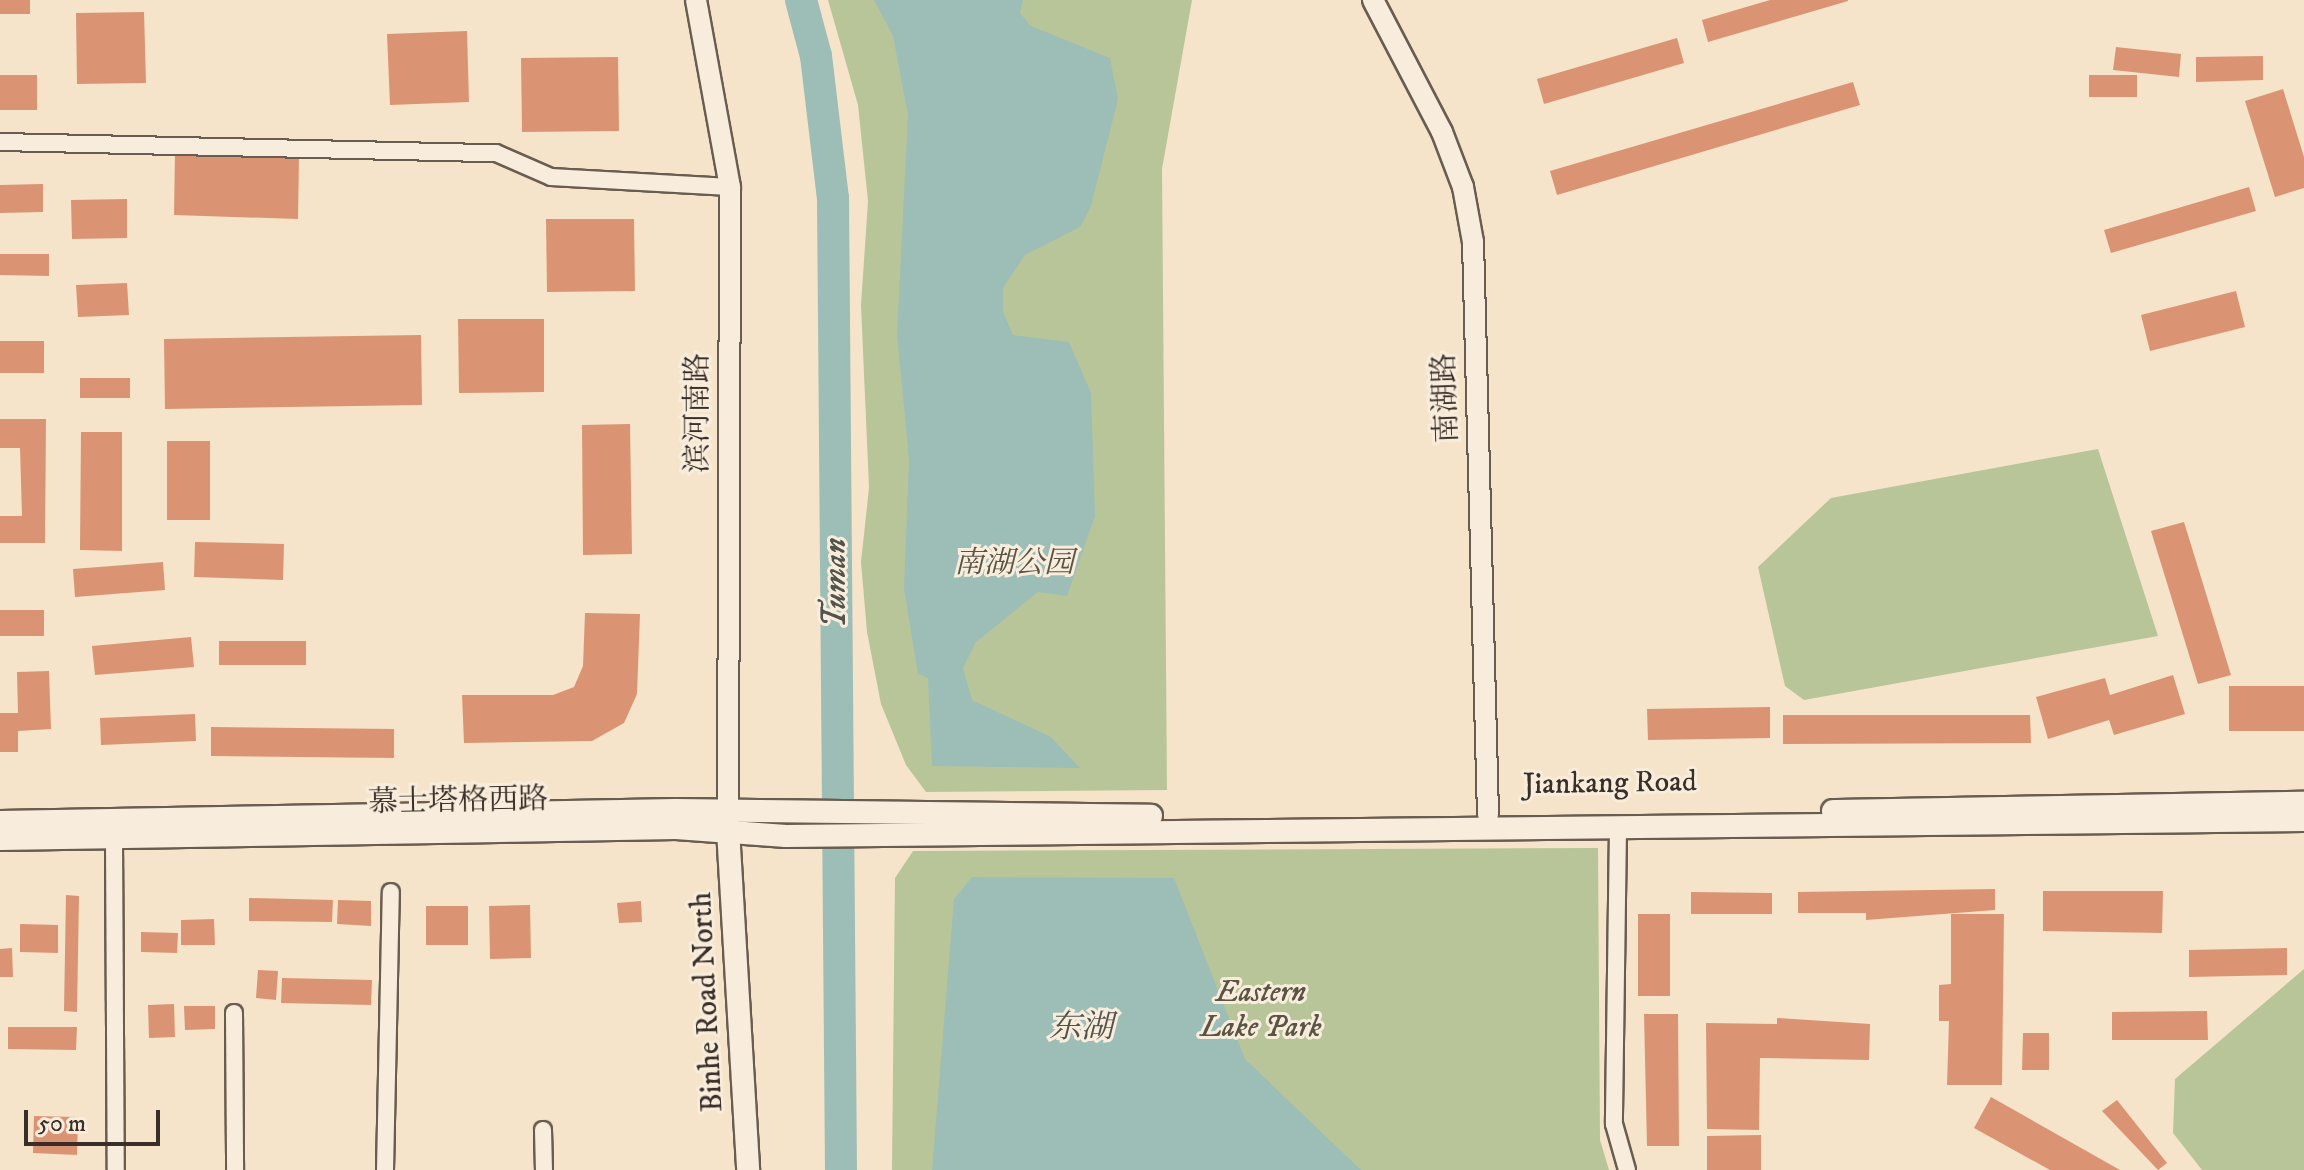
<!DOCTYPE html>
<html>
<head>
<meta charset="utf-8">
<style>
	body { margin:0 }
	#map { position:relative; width:2304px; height:1170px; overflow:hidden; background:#f5e4c9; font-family:"IM FELL DW Pica","Noto Serif SC",serif }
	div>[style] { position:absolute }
	.green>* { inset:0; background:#b8c599 }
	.water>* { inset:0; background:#9cbeb7 }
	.river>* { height:32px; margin:-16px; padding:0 16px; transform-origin:16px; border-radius:16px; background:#9cbeb7 }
	.building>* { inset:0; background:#da9473 }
	.roads { filter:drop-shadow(2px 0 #695c50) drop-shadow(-2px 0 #695c50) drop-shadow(0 2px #695c50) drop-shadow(0 -2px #695c50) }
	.minor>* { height:16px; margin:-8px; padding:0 8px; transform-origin:8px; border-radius:8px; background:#f8eddc }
	.tertiary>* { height:20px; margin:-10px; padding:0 10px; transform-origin:10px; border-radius:10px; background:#f8eddc }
	.secondary>* { height:22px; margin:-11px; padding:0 11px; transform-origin:11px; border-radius:11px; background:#f8eddc }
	span { translate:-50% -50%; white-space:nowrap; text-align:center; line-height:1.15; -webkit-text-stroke:6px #f8eddc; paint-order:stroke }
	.street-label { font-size:30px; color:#3a2f28 }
	.park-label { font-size:30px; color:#5a5444; font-style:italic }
	.water-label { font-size:32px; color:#52534c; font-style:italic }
	.scale { position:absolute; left:24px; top:1110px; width:136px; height:36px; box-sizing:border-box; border:4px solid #3a2f28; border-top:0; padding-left:10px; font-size:24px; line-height:28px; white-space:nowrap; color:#3a2f28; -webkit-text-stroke:6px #f8eddc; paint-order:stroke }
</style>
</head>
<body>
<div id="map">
	<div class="green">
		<div style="clip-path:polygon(828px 0,1192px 0,1162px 169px,1167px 790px,926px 792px,906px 765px,881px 704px,867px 632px,861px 562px,869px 488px,861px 305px,868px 201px,858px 105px)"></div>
		<div style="clip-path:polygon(2098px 449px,2158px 636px,1804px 700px,1785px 686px,1758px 567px,1831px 498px)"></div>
		<div style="clip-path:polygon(1598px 848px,1600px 1140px,1609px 1170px,892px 1170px,895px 878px,913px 851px)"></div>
		<div style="clip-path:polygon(2304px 969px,2304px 1170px,2202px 1170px,2173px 1133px,2175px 1079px)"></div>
	</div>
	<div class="water">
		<div style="clip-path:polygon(874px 0,1023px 0,1020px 13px,1031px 26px,1110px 58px,1118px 99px,1091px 206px,1080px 227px,1025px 255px,1003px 288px,1003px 312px,1013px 335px,1069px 342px,1091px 393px,1095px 516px,1067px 596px,1038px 592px,976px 642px,963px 668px,972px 700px,1051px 737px,1080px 768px,932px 766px,928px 678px,918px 674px,904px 589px,909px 459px,897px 335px,908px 115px,893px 36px)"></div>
		<div style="clip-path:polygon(972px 877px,1174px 878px,1245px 1059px,1361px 1170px,932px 1170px,954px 899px)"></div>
	</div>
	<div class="river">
		<div style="left:801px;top:0;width:58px;rotate:75deg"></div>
		<div style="left:816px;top:56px;width:143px;rotate:83.2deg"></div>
		<div style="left:833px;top:198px;width:972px;rotate:89.53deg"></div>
	</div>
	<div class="building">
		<div style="clip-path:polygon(0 0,30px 0,30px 14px,0 14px)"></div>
		<div style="clip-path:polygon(1770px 0,1848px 0,1848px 1px,1708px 42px,1702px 20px)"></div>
		<div style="clip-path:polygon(144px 12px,146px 83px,77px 84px,76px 13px)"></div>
		<div style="clip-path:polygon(467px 31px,469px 102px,390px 105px,387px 34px)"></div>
		<div style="clip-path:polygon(1677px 38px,1684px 63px,1544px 104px,1537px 79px)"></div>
		<div style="clip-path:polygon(2116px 47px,2181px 54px,2179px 77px,2113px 70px)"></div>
		<div style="clip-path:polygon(2263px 56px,2263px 80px,2196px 82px,2196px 57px)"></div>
		<div style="clip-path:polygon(618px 57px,619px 131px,522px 132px,521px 58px)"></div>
		<div style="clip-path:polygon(0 75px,37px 75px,37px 110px,0 110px)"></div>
		<div style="clip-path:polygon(2089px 75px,2137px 75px,2137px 97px,2089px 97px)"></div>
		<div style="clip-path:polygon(1853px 82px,1860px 105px,1557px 195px,1550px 171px)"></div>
		<div style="clip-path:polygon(2283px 89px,2304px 157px,2304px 188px,2275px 197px,2245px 101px)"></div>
		<div style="clip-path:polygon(175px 152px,299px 155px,298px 219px,174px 215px)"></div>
		<div style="clip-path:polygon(43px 184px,43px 212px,0 213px,0 185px)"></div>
		<div style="clip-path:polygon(2249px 187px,2256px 211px,2111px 253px,2104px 230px)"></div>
		<div style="clip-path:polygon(127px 199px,127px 238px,72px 239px,71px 200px)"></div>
		<div style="clip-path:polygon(546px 219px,634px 219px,635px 291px,547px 292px)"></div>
		<div style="clip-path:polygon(0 254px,49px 254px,49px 276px,0 275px)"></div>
		<div style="clip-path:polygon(127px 283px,129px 315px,78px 317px,76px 285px)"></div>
		<div style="clip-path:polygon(2236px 291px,2245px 327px,2150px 351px,2141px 315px)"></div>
		<div style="clip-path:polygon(458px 319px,544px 319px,544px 392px,459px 393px)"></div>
		<div style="clip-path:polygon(421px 335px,422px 405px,165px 409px,164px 339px)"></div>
		<div style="clip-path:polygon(0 341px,44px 341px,44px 373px,0 373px)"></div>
		<div style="clip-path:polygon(80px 378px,130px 378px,130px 398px,80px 398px)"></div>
		<div style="clip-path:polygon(0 419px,46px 419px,45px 543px,0 543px,0 516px,22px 516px,20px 448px,0 448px)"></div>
		<div style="clip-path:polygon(630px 424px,632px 554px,583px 555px,582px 425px)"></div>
		<div style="clip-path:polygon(81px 432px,122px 432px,122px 551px,80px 550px)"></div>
		<div style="clip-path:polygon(167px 441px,210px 441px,210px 520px,167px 520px)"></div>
		<div style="clip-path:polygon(2184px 522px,2231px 675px,2198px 684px,2151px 531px)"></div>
		<div style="clip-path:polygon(195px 542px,284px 544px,283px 580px,194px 577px)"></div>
		<div style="clip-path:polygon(163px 562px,165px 590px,75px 597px,73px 569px)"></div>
		<div style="clip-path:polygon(0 610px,44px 610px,44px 636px,0 636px)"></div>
		<div style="clip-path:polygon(585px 613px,640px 614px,637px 694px,624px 723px,592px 741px,464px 743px,462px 695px,553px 695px,574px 687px,583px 666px)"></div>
		<div style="clip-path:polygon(191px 637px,194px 667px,95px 675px,92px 646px)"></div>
		<div style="clip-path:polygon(219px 641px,306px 641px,306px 665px,219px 665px)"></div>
		<div style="clip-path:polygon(49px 671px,51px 729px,18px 731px,18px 752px,0 752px,0 713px,18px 713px,17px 672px)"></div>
		<div style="clip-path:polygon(2173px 675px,2185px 714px,2114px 735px,2109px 720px,2048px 739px,2036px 697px,2105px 678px,2110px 695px)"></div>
		<div style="clip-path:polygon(2229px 686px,2304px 686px,2304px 731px,2229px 731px)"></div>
		<div style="clip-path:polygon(1770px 707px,1770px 738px,1648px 740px,1647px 709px)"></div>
		<div style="clip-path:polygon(195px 714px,196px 741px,101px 745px,100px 718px)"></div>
		<div style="clip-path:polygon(1783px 715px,2030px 715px,2031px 743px,1783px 744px)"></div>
		<div style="clip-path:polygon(211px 727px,394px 729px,394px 758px,211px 756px)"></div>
		<div style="clip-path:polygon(1995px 889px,1995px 910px,1866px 920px,1866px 913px,1798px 913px,1798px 892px)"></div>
		<div style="clip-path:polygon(2043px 891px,2163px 891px,2162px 933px,2043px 931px)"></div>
		<div style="clip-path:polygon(1691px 892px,1772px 893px,1772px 914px,1691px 914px)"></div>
		<div style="clip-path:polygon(66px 895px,79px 896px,77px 1012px,64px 1011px)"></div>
		<div style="clip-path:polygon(249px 898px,333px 900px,332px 922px,249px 921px)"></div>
		<div style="clip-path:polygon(338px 900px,371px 901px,371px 926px,337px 924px)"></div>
		<div style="clip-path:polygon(641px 901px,642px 922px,619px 923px,617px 903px)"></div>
		<div style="clip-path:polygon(530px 905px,531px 958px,490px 959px,489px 906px)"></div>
		<div style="clip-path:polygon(426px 906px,468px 906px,468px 945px,426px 945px)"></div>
		<div style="clip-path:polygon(1638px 914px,1670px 914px,1670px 996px,1638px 996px)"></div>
		<div style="clip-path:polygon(1951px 914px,2004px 914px,2002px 1085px,1947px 1085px,1949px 1021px,1939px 1021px,1939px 985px,1951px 984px)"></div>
		<div style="clip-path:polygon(214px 919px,215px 945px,181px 945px,181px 920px)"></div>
		<div style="clip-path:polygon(20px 924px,58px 925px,58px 953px,20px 952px)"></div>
		<div style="clip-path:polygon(141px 932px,178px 933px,177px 953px,141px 952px)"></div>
		<div style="clip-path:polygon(12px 948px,13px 977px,0 977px,0 949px)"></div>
		<div style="clip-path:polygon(2287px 948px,2287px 975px,2189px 977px,2189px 950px)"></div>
		<div style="clip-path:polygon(258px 970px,278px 971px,276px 1000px,256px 998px)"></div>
		<div style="clip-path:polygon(282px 978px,372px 980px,371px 1005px,281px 1003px)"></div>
		<div style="clip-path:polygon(174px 1004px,175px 1037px,149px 1038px,148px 1005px)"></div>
		<div style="clip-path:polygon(184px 1006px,215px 1006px,215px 1029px,185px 1030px)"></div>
		<div style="clip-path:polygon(2207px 1011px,2208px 1040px,2112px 1040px,2112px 1012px)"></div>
		<div style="clip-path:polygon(1644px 1014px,1678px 1014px,1679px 1146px,1647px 1146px)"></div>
		<div style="clip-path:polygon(1777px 1018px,1870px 1024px,1869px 1060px,1760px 1058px,1759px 1130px,1707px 1129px,1706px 1023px,1777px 1024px)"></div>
		<div style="clip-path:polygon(8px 1027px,77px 1027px,76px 1050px,8px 1049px)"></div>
		<div style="clip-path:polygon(2023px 1033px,2049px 1033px,2049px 1070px,2022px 1070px)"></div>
		<div style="clip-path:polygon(1991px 1097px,2120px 1170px,2050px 1170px,1974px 1128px)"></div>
		<div style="clip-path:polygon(2117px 1100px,2167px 1163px,2158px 1170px,2102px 1111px)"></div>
		<div style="clip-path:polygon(34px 1116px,78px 1117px,77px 1155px,33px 1153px)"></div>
		<div style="clip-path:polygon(1761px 1135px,1761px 1170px,1707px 1170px,1707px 1136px)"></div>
	</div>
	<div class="roads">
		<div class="minor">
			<div style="left:0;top:142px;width:496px;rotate:1.3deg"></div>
			<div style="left:496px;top:153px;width:60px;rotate:23.6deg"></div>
			<div style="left:551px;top:177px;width:179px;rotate:3.2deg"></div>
			<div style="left:1618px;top:828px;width:296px;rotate:90.8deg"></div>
			<div style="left:1614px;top:1124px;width:48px;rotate:74.2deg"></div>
			<div style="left:114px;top:838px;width:332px;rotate:89.7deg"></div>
			<div style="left:234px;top:1013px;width:157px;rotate:89.6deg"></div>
			<div style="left:543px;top:1130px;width:40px;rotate:88.6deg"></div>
			<div style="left:385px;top:1170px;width:278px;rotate:-88.8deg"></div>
		</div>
		<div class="tertiary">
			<div style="left:696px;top:0;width:190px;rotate:79.7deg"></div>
			<div style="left:730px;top:187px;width:638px;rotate:90.18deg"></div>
			<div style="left:1373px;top:0;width:149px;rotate:62.4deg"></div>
			<div style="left:1442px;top:132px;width:59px;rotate:69.1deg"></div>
			<div style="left:1463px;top:187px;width:56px;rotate:79.7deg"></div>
			<div style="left:1473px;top:242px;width:573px;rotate:88.5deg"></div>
		</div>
		<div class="secondary">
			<div style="left:1833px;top:811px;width:471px;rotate:-1deg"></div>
			<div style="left:0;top:822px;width:676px;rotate:-1.02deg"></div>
			<div style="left:676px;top:810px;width:475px;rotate:0.7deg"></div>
			<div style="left:728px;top:830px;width:341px;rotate:86.6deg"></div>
			<div style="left:0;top:839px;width:676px;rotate:-0.93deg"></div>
			<div style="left:676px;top:828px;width:110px;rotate:4.2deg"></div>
			<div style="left:786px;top:836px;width:1518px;rotate:-0.6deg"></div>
		</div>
	</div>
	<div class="street-label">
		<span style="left:1447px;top:398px;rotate:-92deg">南湖路</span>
		<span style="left:699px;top:413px;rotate:-90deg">滨河南路</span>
		<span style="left:1610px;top:784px;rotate:-1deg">Jiankang Road</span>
		<span style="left:458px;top:802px;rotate:-1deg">慕士塔格西路</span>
		<span style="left:708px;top:1002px;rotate:-93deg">Binhe Road North</span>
	</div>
	<div class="park-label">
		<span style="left:1014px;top:564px">南湖公园</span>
		<span style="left:1261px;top:1010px">Eastern<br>Lake Park</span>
	</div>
	<div class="water-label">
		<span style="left:836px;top:583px;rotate:-90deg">Tuman</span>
		<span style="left:1081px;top:1028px">东湖</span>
	</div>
	<div class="scale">50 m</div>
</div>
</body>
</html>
